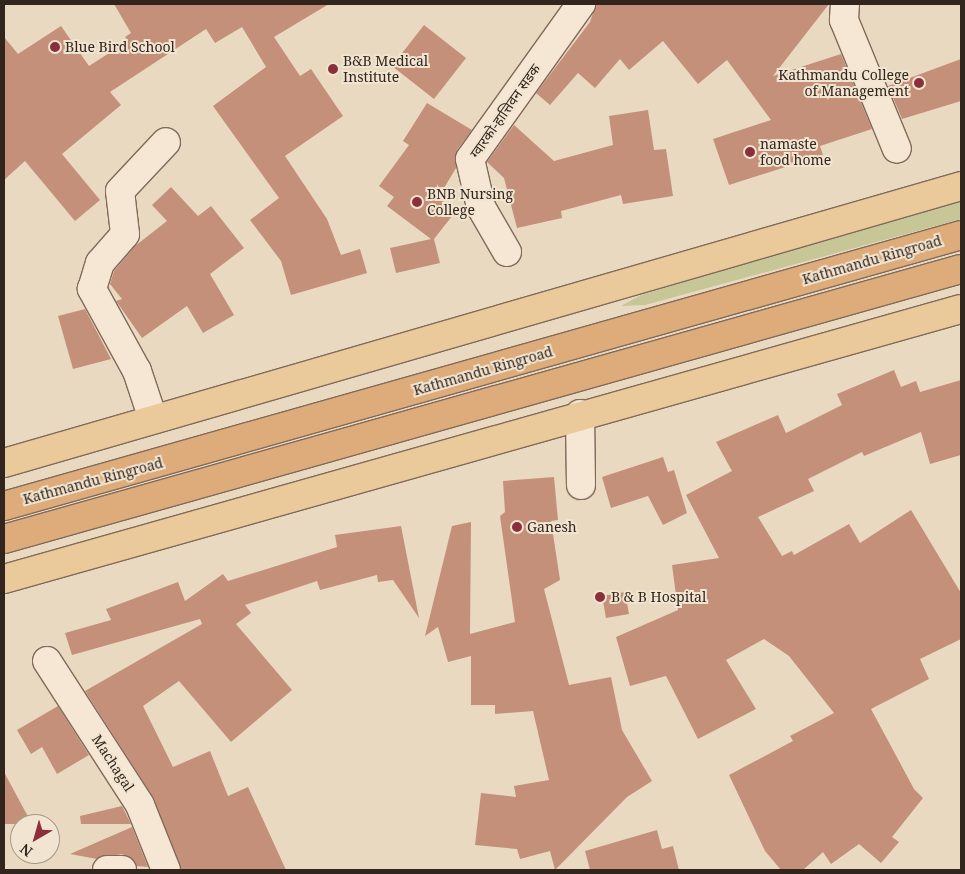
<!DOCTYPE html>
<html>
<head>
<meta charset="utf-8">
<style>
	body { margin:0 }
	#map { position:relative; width:965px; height:874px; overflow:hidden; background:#e9d9c1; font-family:"Noto Serif","Noto Sans Devanagari",serif }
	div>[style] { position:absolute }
	.green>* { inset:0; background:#c6c696 }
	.building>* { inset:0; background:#c4907a }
	.roads { filter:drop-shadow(1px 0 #816a5a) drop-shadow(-1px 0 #816a5a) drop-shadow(0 1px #816a5a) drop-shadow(0 -1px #816a5a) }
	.minor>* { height:28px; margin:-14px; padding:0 14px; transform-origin:14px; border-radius:14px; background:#f5e7d3 }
	.secondary>* { height:28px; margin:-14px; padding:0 14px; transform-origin:14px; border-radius:14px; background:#f5e7d3 }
	.primary>* { height:28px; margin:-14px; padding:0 14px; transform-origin:14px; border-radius:14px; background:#eac99b }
	.trunk>* { height:28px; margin:-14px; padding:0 14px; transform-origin:14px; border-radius:14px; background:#deac7a }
	.dots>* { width:14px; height:14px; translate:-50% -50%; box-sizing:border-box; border:2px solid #f1e4d0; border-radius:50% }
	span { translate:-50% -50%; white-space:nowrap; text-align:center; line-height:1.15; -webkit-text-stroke:4px #f1e4d0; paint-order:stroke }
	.poi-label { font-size:14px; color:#32251d }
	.left { translate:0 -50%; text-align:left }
	.right { translate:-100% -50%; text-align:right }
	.street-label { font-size:14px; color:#32251d }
	.frame { position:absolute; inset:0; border:5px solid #32251d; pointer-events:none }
	.north { position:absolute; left:10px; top:814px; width:50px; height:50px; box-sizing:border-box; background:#f1e4d0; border:1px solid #a59888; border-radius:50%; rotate:218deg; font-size:14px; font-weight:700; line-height:20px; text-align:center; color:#32251d }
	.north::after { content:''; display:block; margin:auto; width:18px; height:22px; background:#8b303b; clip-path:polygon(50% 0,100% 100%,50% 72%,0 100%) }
</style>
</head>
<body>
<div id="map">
	<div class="green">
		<div style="clip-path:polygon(961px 200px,961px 219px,645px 305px,621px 306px,641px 295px)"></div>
	</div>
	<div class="building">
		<div style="clip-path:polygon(114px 4px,329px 4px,274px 37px,300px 76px,311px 69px,343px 116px,285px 156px,327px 219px,341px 255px,360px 249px,367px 273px,291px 295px,281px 261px,250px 220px,279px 198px,213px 106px,266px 67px,242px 27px,215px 43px,206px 29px,110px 92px,121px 105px,62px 154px,100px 200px,75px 221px,25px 161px,4px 180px,4px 37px,18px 54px,61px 26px,89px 66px,128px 41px,125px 37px,131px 33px)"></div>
		<div style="clip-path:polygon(596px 4px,829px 4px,773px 76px,841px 54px,872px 129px,820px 146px,823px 155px,729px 185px,713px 139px,771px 120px,727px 60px,698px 84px,663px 41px,629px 70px,620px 59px,595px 88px,578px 73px,550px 105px,536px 93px,590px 22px)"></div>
		<div style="clip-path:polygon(424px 25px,466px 58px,434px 99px,392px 66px)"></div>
		<div style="clip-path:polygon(961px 59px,961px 101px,902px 119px,888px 86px)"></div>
		<div style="clip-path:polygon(427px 103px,472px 130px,457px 150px,456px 168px,438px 198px,456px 211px,434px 239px,440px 263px,396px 273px,390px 248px,431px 239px,387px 206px,394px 197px,379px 186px,409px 145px,403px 141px)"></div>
		<div style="clip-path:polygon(648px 110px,654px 150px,666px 149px,673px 196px,623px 204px,621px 195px,561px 211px,562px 218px,517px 228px,504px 178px,487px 162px,514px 125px,554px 161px,613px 145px,609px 116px)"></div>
		<div style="clip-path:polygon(171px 187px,198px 216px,211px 206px,244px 248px,210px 274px,234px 315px,203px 333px,187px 306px,142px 338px,121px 308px,116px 301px,122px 299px,110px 284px,114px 271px,135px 246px,167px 221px,152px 205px)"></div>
		<div style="clip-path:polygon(85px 309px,111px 359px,73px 369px,58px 316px)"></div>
		<div style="clip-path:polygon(894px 370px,901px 387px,916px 381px,920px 392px,961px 380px,961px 455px,930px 464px,921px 432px,864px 456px,862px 452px,808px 479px,814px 491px,758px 517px,782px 556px,792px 551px,794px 555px,849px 524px,860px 543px,911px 510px,961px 593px,961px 639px,920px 659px,929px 679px,871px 709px,914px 789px,923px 798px,892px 837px,899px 842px,881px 863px,859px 844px,831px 864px,823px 852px,803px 870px,781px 870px,765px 851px,729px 775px,793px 741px,790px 736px,834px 713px,789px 656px,764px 639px,726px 660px,756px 709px,698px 739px,666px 676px,630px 686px,616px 637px,678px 610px,672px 565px,719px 558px,686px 495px,732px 471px,716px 442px,778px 415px,786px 433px,842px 405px,837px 394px)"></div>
		<div style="clip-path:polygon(663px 457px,668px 472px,674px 470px,687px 513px,663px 525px,648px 496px,611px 508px,602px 477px)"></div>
		<div style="clip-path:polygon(554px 477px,558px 520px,551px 521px,560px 580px,544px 589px,569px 685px,611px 677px,622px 730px,652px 781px,627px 797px,555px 870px,550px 851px,520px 859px,517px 849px,475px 845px,481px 793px,516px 797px,514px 786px,549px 780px,533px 711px,495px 714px,495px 705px,471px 705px,471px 656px,448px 662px,438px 627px,425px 636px,452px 526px,471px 522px,470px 634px,515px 622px,500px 516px,505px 512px,503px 481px)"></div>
		<div style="clip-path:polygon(401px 526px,419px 618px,393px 580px,378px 582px,377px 575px,320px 590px,317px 581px,245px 605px,251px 613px,236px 624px,292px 690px,231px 742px,179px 681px,143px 706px,173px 767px,210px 751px,228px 796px,248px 787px,286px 870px,181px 870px,153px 797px,85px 691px,202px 624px,200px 619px,72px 655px,65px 633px,111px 620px,106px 609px,178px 582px,185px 601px,223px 574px,228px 581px,337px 547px,335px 535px)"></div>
		<div style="clip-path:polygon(625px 592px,629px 614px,606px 618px,602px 596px)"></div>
		<div style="clip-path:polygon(58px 706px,89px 755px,57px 774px,42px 747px,31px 754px,17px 730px)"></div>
		<div style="clip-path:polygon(4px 772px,32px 824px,4px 824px)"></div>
		<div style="clip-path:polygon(122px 806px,131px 824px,81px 824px,80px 816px)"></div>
		<div style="clip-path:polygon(132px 827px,148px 867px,136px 866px,122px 854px,97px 859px,70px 854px)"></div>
		<div style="clip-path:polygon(657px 830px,662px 849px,673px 846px,679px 870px,590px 870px,585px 851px)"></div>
	</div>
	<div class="roads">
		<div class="minor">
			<div style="left:845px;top:4px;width:16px;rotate:94deg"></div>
			<div style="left:844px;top:20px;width:139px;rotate:67.7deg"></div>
			<div style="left:580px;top:414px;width:71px;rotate:89.2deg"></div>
			<div style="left:153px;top:419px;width:51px;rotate:-108.4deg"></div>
			<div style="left:137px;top:371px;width:94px;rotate:-118.8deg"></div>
			<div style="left:92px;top:289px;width:27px;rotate:-73deg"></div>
			<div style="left:100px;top:263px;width:38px;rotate:-49deg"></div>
			<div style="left:125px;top:234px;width:43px;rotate:-96.6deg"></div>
			<div style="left:120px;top:191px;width:67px;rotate:-46.8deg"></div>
			<div style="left:47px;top:661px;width:171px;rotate:57.1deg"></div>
			<div style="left:140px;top:805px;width:70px;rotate:68.2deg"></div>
			<div style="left:107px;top:870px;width:15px"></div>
		</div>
		<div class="secondary">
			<div style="left:507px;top:252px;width:52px;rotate:-120deg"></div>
			<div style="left:481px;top:207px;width:49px;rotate:-102.9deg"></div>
			<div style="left:470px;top:159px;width:191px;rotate:-54.4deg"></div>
		</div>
		<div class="primary">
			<div style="left:4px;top:463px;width:996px;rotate:-16.14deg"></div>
			<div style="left:4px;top:579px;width:994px;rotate:-15.76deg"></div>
		</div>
		<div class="trunk">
			<div style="left:4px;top:506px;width:995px;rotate:-15.81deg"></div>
			<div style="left:4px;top:539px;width:994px;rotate:-15.76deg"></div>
		</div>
	</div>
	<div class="dots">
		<div style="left:55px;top:47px;background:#8b303b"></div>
		<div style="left:333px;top:69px;background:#8b303b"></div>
		<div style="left:919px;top:83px;background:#8b303b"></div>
		<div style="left:750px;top:152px;background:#8b303b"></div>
		<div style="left:417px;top:202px;background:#8b303b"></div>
		<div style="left:517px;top:527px;background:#8b303b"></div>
		<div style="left:600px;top:597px;background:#8b303b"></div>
	</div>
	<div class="poi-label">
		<span class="left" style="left:65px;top:47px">Blue Bird School</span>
		<span class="left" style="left:343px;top:69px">B&amp;B Medical<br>Institute</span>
		<span class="right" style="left:909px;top:83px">Kathmandu College<br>of Management</span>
		<span class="left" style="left:760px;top:152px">namaste<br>food home</span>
		<span class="left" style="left:427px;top:202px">BNB Nursing<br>College</span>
		<span class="left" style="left:527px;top:527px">Ganesh</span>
		<span class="left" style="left:611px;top:597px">B &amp; B Hospital</span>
	</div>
	<div class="street-label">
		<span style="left:505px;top:111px;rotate:-55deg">ग्वारको-हात्तिवन सडक</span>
		<span style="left:872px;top:260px;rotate:-16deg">Kathmandu Ringroad</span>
		<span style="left:483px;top:371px;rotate:-16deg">Kathmandu Ringroad</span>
		<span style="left:93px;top:481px;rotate:-15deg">Kathmandu Ringroad</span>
		<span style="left:113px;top:763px;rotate:57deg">Machagal</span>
	</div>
	<div class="frame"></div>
	<div class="north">N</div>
</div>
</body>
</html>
